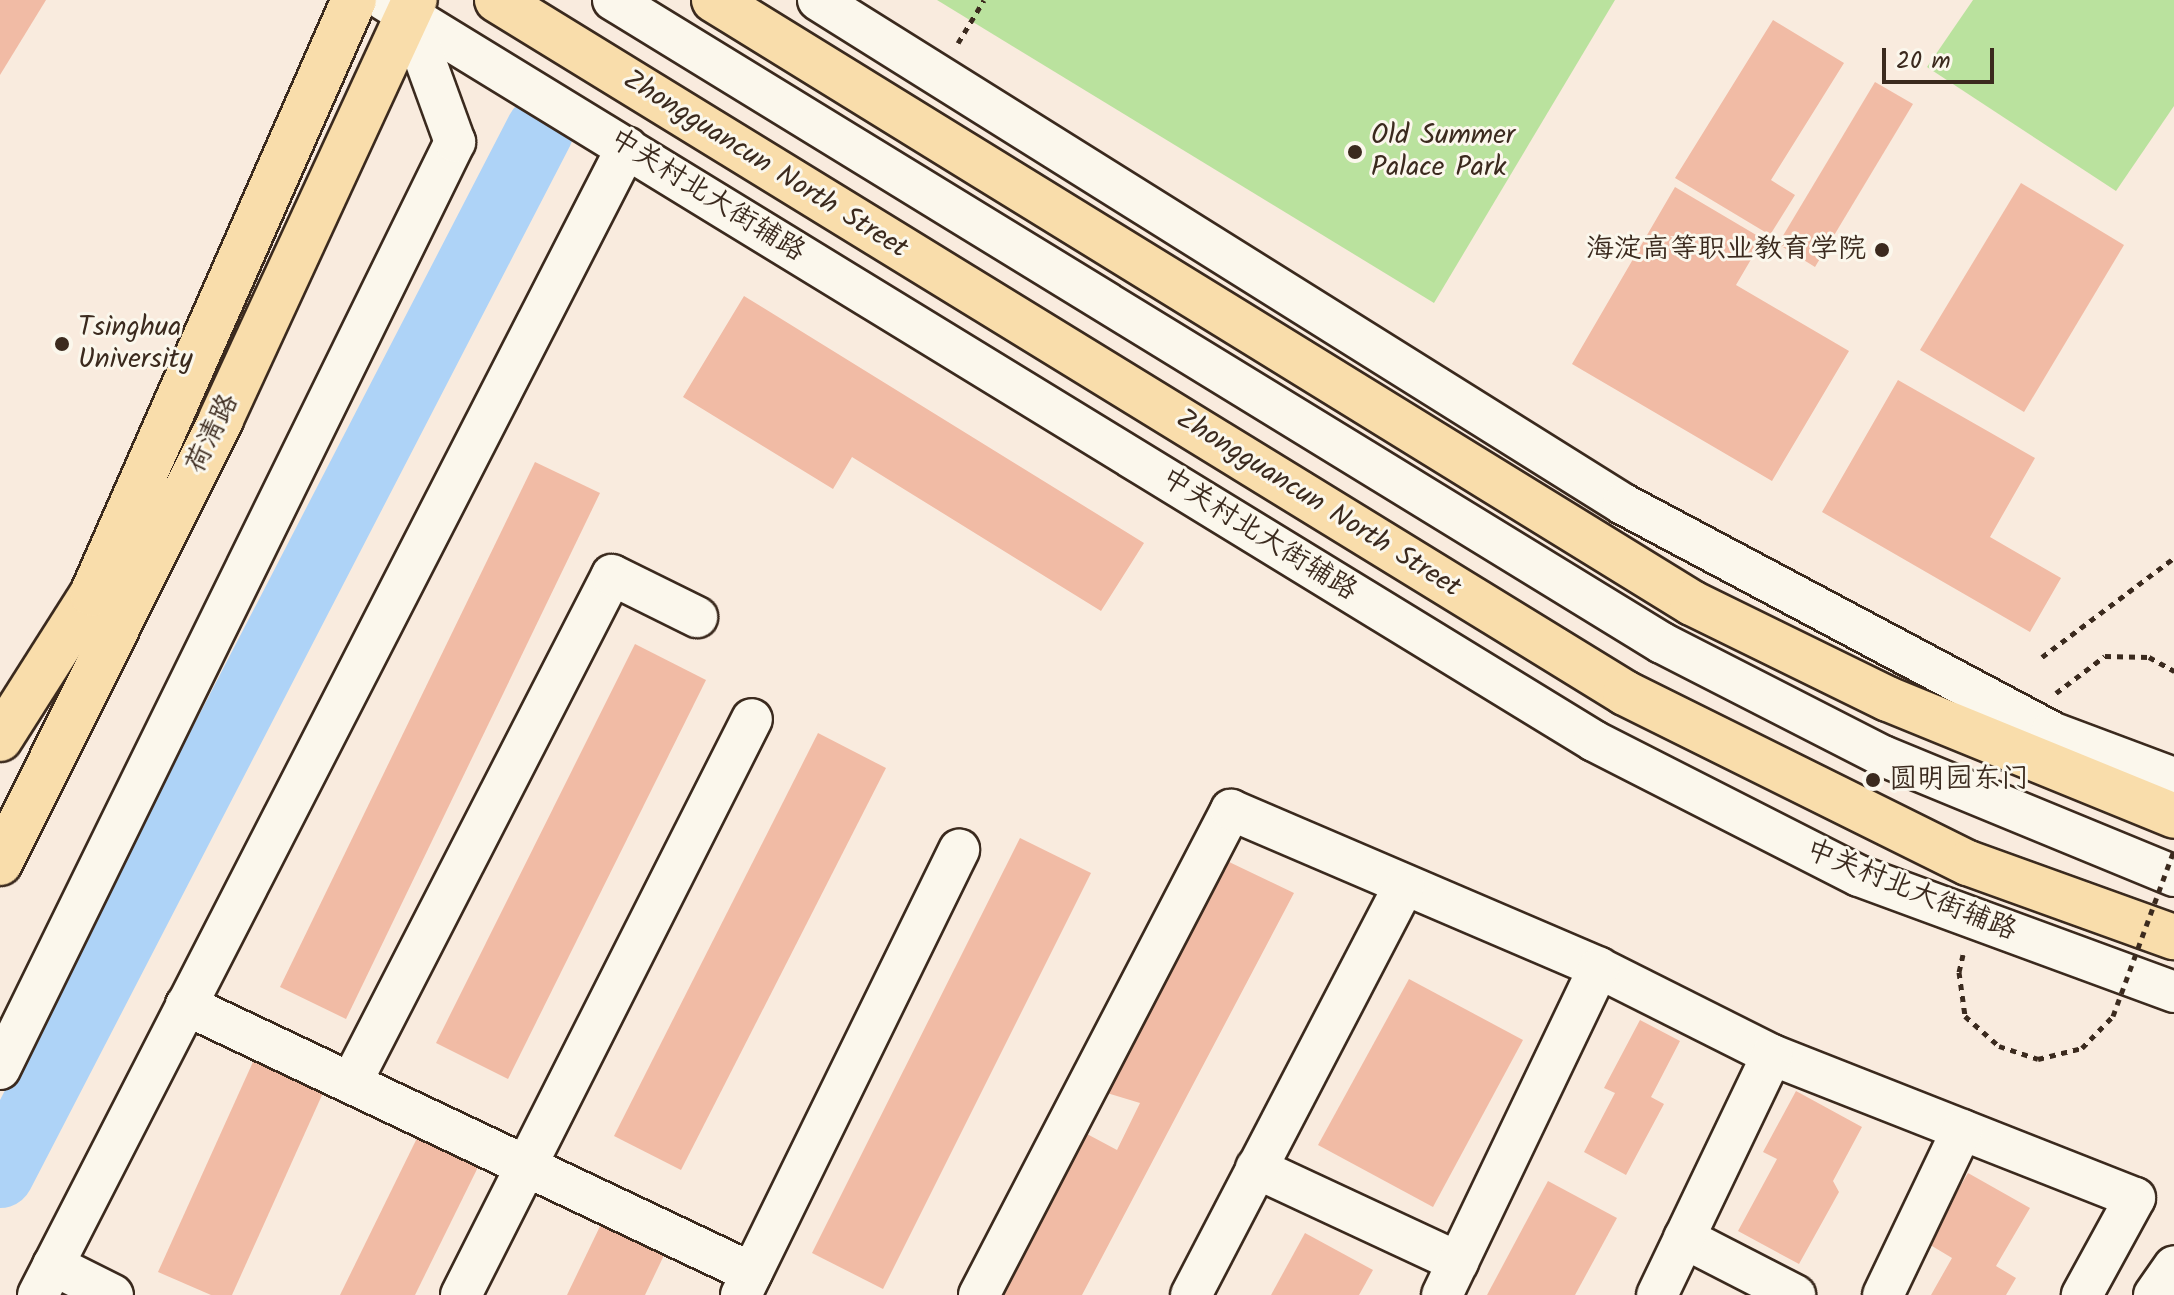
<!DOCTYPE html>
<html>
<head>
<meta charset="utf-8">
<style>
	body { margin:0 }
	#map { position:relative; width:2174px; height:1295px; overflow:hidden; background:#f9ebde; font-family:Kalam,"LXGW WenKai TC",sans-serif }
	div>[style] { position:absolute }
	.green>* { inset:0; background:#bae29e }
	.river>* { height:68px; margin:-34px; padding:0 34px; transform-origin:34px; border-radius:34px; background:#aed3f7 }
	.building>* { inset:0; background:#f1bba5 }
	.path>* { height:5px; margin-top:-2.5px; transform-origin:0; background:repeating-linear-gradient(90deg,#3b2a1e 0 6px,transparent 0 12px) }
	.roads { filter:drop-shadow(2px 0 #3b2a1e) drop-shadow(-2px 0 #3b2a1e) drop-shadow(0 2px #3b2a1e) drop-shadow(0 -2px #3b2a1e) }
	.minor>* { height:40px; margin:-20px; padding:0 20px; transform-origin:20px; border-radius:20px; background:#fbf7ec }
	.major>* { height:44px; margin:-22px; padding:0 22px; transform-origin:22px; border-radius:22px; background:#f9ddab }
	.path-bridge>* { height:5px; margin-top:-2.5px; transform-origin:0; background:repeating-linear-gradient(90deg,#3b2a1e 0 6px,transparent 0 12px) }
	.dots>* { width:22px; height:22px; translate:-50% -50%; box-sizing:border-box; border:4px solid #fbf7ec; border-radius:50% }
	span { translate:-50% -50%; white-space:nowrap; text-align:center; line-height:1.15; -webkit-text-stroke:6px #fbf7ec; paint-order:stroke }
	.poi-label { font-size:28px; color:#3b2a1e }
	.left { translate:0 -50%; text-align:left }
	.right { translate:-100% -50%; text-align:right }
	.street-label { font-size:28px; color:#3b2a1e }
	.scale { position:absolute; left:1882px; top:48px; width:112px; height:36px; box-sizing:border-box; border:4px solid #3b2a1e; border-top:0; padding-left:10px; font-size:24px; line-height:28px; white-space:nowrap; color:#3b2a1e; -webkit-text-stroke:6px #fbf7ec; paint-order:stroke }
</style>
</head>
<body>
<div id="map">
	<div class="green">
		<div style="clip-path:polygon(937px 0,1615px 0,1434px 303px)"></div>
		<div style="clip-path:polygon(1973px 0,2174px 0,2174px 106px,2116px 191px,1927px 67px)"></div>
	</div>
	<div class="river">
		<div style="left:0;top:1174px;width:1175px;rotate:-62.65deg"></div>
	</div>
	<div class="building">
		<div style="clip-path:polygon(0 0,46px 0,0 75px)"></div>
		<div style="clip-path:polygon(1773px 20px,1844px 63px,1771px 180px,1795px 195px,1770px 235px,1675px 178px)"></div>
		<div style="clip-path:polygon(1875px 82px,1913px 104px,1815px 267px,1778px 244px)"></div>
		<div style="clip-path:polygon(2021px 183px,2124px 245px,2024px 412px,1920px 350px)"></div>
		<div style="clip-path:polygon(1675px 187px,1763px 239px,1736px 285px,1849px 351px,1772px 481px,1572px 364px)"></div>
		<div style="clip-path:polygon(744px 296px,1144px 543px,1101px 611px,852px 457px,833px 489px,683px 397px)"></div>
		<div style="clip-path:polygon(1898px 380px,2035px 458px,1990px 537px,2061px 578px,2030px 632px,1822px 512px)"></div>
		<div style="clip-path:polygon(535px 462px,600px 493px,346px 1019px,280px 987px)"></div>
		<div style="clip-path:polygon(635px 644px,706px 680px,508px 1079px,436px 1043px)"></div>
		<div style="clip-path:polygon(818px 733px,886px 768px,681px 1170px,614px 1136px)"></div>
		<div style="clip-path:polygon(1020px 838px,1091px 873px,883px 1289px,812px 1253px)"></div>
		<div style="clip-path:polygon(1225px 860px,1294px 893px,1082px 1295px,1004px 1295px,1087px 1134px,1117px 1150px,1140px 1103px,1107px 1093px)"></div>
		<div style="clip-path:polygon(1409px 979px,1523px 1040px,1433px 1207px,1318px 1145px)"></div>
		<div style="clip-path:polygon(1640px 1020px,1680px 1041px,1651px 1097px,1664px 1104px,1626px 1175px,1584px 1152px,1615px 1093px,1604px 1088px)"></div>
		<div style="clip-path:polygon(257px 1053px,327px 1084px,232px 1295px,211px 1295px,158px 1272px)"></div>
		<div style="clip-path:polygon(1796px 1091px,1862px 1127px,1833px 1181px,1839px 1192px,1799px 1264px,1738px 1231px,1777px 1159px,1763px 1152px)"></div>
		<div style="clip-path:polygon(421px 1130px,482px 1159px,415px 1295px,340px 1295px)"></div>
		<div style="clip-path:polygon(1968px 1173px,2030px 1208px,1996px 1266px,2016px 1278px,2006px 1295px,1931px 1295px,1952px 1258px,1927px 1243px)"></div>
		<div style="clip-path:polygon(1548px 1181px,1617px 1218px,1575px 1295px,1487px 1295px)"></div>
		<div style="clip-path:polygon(604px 1218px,667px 1249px,645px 1295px,567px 1295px)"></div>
		<div style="clip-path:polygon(1305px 1233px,1373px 1270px,1359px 1295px,1271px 1295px)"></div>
	</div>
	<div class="path">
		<div style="left:958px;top:43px;width:50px;rotate:-58.8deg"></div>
		<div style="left:2042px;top:657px;width:165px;rotate:-36.9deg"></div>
		<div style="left:2056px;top:693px;width:61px;rotate:-37.1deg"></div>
		<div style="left:2105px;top:656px;width:44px;rotate:1.3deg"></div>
		<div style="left:2149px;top:657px;width:29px;rotate:29deg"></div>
		<div style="left:1959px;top:972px;width:18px;rotate:-77deg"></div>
	</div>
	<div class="roads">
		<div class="minor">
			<div style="left:384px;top:0;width:1419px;rotate:31.48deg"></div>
			<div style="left:1594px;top:741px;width:297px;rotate:27deg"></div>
			<div style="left:1859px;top:876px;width:336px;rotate:20.2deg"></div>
			<div style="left:613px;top:0;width:1230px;rotate:31.51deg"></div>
			<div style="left:1662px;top:643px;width:248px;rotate:27.1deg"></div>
			<div style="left:1883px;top:756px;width:315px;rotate:22.4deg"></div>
			<div style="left:818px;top:0;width:950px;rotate:32.05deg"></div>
			<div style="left:1623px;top:504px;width:485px;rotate:28deg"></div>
			<div style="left:2051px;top:732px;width:131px;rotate:20.5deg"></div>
			<div style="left:186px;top:1005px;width:626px;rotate:25.34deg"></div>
			<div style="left:0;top:1069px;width:1033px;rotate:-63.86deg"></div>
			<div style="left:455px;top:142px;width:137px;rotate:-110deg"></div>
			<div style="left:351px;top:1083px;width:571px;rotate:-62.81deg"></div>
			<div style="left:612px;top:575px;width:95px;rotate:26.3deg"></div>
			<div style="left:1256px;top:1168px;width:223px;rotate:25deg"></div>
			<div style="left:1684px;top:1238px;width:125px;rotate:27.2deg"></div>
			<div style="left:53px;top:1265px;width:67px;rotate:26.6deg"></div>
			<div style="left:38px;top:1295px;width:1290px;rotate:-62.84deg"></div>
			<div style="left:461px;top:1295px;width:645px;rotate:-63.2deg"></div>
			<div style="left:741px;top:1295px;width:496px;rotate:-63.9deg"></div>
			<div style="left:979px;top:1295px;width:547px;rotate:-62.54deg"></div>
			<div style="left:1231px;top:810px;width:400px;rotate:23.2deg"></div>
			<div style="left:1599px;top:968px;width:194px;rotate:26.7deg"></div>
			<div style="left:1772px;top:1055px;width:390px;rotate:21.5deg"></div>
			<div style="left:2135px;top:1198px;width:111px;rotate:118.7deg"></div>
			<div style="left:1191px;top:1295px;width:462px;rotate:-62.5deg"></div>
			<div style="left:1442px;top:1295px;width:363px;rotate:-64.4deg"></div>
			<div style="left:1657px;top:1295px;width:266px;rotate:-64.4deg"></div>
			<div style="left:1883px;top:1295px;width:183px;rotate:-64.4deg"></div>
			<div style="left:2154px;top:1295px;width:35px;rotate:-55deg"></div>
		</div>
		<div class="major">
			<div style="left:497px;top:0;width:1324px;rotate:31.56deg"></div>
			<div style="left:1625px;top:693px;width:383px;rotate:26.4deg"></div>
			<div style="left:1968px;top:863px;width:219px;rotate:19.8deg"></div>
			<div style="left:714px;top:0;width:1149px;rotate:31.66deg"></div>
			<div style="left:1692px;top:603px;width:218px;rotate:26.1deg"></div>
			<div style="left:1888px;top:699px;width:309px;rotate:22.2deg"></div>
			<div style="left:0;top:739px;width:172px;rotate:-57.6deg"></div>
			<div style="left:92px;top:594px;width:649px;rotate:-66.2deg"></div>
			<div style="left:0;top:863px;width:496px;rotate:-63.5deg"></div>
			<div style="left:221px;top:419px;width:462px;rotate:-65.2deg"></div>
		</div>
	</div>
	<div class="path-bridge">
		<div style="left:1959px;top:972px;width:44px;rotate:82.2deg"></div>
		<div style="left:1965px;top:1016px;width:45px;rotate:41.4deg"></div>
		<div style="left:1999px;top:1046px;width:41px;rotate:18.4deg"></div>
		<div style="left:2038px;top:1059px;width:45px;rotate:-14deg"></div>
		<div style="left:2082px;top:1048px;width:45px;rotate:-45.9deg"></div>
		<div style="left:2113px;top:1016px;width:177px;rotate:-69.8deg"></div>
	</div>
	<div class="dots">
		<div style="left:1355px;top:152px;background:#3b2a1e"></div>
		<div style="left:1882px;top:250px;background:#3b2a1e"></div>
		<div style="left:62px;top:344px;background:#3b2a1e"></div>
		<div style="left:1873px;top:780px;background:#3b2a1e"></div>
	</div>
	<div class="poi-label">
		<span class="left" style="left:1371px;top:152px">Old Summer<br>Palace Park</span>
		<span class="right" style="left:1866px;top:250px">海淀高等职业教育学院</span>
		<span class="left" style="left:78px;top:344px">Tsinghua<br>University</span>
		<span class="left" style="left:1889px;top:780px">圆明园东门</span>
	</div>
	<div class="street-label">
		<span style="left:765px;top:165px;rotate:32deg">Zhongguancun North Street</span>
		<span style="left:707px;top:196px;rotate:32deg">中关村北大街辅路</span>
		<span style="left:213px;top:434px;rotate:-64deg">荷清路</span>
		<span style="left:1318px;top:504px;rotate:32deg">Zhongguancun North Street</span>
		<span style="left:1259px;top:535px;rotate:32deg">中关村北大街辅路</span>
		<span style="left:1911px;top:891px;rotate:22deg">中关村北大街辅路</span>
	</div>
	<div class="scale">20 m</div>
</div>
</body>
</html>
